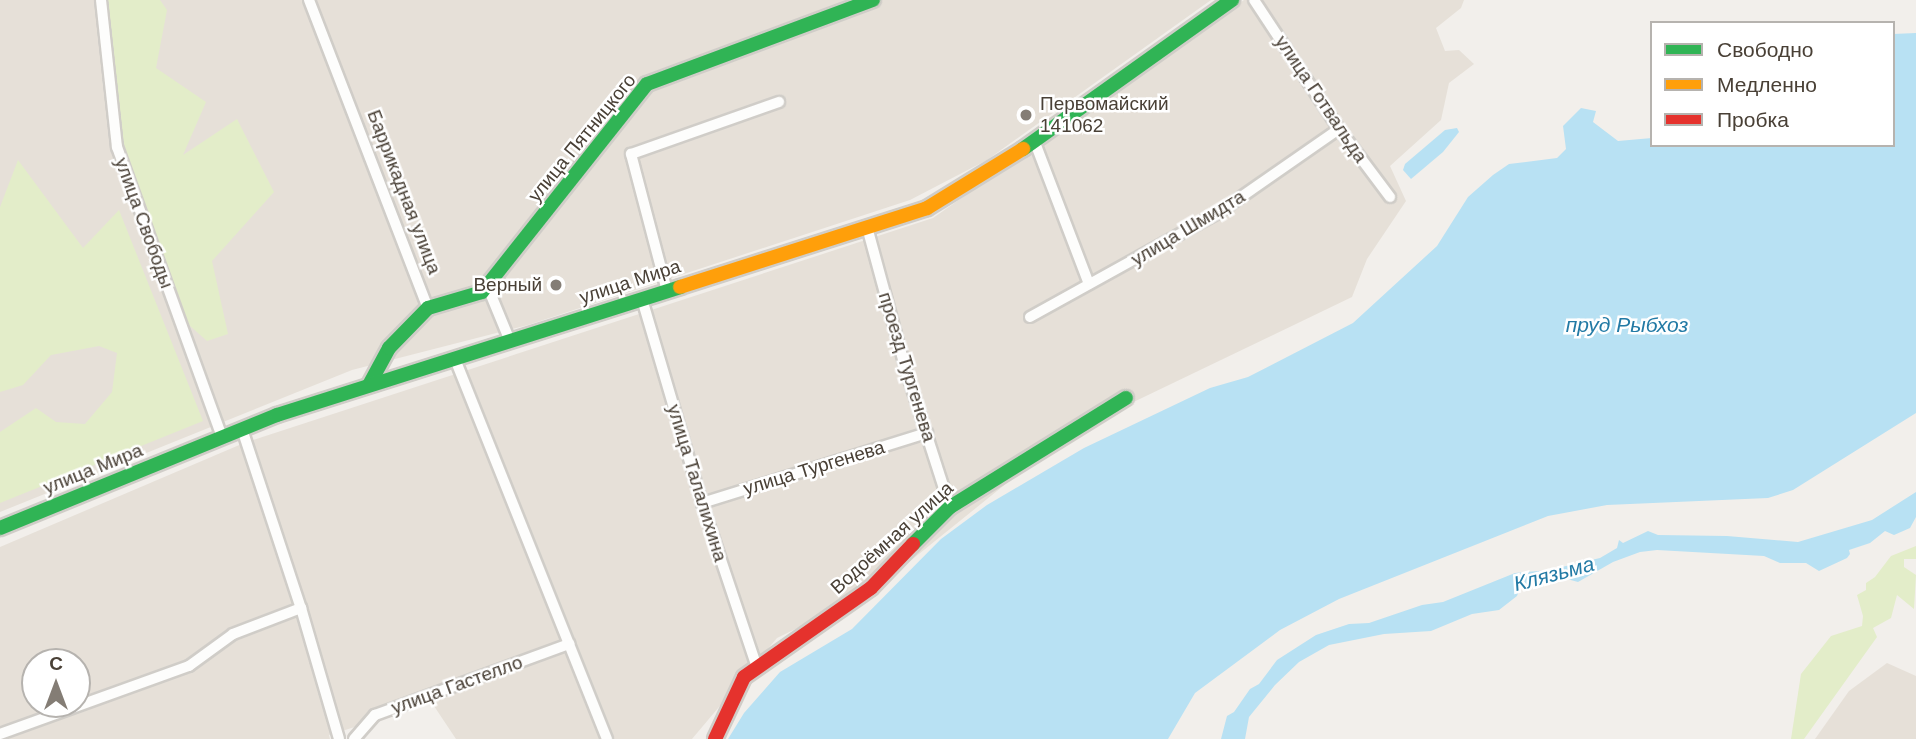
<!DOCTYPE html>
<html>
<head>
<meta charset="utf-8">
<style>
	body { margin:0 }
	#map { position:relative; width:1916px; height:739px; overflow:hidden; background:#f2efeb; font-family:Arial,sans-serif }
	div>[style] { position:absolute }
	.residential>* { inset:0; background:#e6e0d8 }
	.green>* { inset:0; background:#e3edc9 }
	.water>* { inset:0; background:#b8e1f3 }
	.roads { filter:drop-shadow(2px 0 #d0cdc8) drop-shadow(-2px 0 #d0cdc8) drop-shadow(0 2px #d0cdc8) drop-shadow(0 -2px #d0cdc8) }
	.street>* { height:10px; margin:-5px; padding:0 5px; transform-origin:5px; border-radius:5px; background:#fdfdfc }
	.fast>* { height:14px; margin:-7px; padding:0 7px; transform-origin:7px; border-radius:7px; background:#30b455 }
	.slow>* { height:14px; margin:-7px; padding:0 7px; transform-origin:7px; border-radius:7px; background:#ff9f0a }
	.jam>* { height:14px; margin:-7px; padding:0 7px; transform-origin:7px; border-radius:7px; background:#e5322d }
	.dots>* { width:19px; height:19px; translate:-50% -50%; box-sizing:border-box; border:4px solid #fff; border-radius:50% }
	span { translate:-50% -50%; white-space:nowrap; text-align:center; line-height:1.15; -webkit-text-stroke:5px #fff; paint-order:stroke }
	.street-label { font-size:19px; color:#494036 }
	.poi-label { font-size:19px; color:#494036 }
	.left { translate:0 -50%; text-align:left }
	.right { translate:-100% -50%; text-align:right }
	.water-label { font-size:21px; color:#227aa5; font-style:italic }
	.legend { position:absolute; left:1650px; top:21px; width:245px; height:126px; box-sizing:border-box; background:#fff; border:2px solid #b6b3af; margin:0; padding:9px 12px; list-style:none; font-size:21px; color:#494036 }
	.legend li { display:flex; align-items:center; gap:14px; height:35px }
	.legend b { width:35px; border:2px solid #b6b3af }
	.north { position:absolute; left:21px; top:648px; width:70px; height:70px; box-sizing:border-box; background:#fff; border:2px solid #b6b3af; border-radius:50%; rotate:0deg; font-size:19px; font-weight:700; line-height:28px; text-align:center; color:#494036 }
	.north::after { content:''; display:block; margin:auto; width:24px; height:32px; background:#847d75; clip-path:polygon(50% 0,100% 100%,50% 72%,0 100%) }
</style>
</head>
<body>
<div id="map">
	<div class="residential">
		<div style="clip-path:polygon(0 0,1211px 0,987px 160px,910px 200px,528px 325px,352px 370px,0 512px)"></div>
		<div style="clip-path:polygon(evenodd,1244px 0,1464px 0,1461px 8px,1436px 28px,1445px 51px,1459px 50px,1474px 64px,1449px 83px,1441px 120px,1390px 166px,1406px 201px,1367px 259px,1352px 297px,1069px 433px,873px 591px,777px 638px,692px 739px,456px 739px,432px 703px,329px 735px,330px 739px,0 739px,0 547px,244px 443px,933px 218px,1244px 0,35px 662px,77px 662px,77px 704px,35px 704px,35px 662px)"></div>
		<div style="clip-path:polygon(1887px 663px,1916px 676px,1916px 739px,1815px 739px,1849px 691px)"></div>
	</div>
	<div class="green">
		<div style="clip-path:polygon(107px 0,160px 0,167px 10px,156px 68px,206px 102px,183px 155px,237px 119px,274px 192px,212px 261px,228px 334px,207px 341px,189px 325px,119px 142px)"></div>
		<div style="clip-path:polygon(18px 160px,83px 248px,119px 210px,203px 421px,0 503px,0 432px,36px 408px,56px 422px,85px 424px,112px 392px,117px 353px,99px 346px,51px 355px,23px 385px,0 392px,0 207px)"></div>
		<div style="clip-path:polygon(1916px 546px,1916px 559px,1904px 559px,1904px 567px,1916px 575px,1914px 609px,1897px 595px,1891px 618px,1873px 628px,1877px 637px,1804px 739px,1791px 739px,1801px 674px,1831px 636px,1862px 626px,1863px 616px,1857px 595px,1866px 590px,1866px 583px,1875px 577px,1891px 556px)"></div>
	</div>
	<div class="water">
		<div style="clip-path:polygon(1916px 33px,1916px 413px,1793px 490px,1768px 498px,1607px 505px,1548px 516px,1339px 599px,1280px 630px,1195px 693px,1168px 739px,728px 739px,744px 713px,780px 672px,852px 629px,941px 539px,987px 505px,1084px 448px,1210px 388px,1248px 377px,1353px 323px,1437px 246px,1468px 197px,1493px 175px,1509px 164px,1557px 158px,1566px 149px,1563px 126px,1581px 108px,1596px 111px,1593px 122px,1618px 141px,1652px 138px,1652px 145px,1893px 145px,1893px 34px)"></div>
		<div style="clip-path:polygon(1457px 128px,1459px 132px,1443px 152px,1411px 179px,1403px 170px,1405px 164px,1445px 130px)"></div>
		<div style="clip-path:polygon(1916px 492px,1916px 517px,1910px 528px,1894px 535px,1885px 531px,1870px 543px,1849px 550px,1850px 554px,1847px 558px,1819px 571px,1806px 563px,1780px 563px,1764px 556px,1657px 550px,1640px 552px,1613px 562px,1578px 582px,1567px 579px,1530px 583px,1520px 588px,1517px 596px,1499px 610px,1472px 614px,1431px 631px,1384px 634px,1329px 645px,1299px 662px,1275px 685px,1249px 717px,1245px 739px,1221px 739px,1227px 716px,1234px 712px,1250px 689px,1259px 684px,1277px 660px,1316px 635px,1349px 624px,1369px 623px,1422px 605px,1443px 602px,1515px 573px,1549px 570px,1600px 558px,1617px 548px,1619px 540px,1623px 543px,1648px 531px,1658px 535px,1727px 536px,1798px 542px,1872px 520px)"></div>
	</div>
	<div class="roads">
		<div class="street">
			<div style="left:101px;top:0;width:148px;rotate:83.8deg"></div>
			<div style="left:117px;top:147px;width:308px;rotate:70.1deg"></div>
			<div style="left:309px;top:0;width:330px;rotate:68.9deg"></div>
			<div style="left:1254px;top:0;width:154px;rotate:56.6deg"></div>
			<div style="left:1339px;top:129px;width:85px;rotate:53.1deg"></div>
			<div style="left:1034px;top:140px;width:154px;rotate:69.1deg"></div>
			<div style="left:867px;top:227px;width:145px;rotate:74.8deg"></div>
			<div style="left:905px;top:367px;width:147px;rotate:72.2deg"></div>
			<div style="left:492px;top:280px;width:15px;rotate:94deg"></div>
			<div style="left:491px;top:295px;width:50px;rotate:67.6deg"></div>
			<div style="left:667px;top:291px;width:142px;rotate:-104.7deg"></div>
			<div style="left:631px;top:154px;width:157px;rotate:-19.4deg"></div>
			<div style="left:642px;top:299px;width:213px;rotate:73.6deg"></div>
			<div style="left:702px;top:503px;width:173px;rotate:71.5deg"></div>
			<div style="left:1030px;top:317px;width:215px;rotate:-29deg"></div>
			<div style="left:1218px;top:213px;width:147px;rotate:-34.8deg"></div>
			<div style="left:455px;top:359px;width:409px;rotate:68.2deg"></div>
			<div style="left:242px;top:429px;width:188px;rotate:71.8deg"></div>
			<div style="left:301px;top:608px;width:136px;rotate:73.8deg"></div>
			<div style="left:702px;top:503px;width:236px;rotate:-17.3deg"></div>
			<div style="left:0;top:734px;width:201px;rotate:-19.8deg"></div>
			<div style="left:189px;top:666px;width:54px;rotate:-36deg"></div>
			<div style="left:233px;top:634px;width:73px;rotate:-20.9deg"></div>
			<div style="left:354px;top:739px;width:32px;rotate:-49deg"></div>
			<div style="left:375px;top:715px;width:207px;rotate:-20.1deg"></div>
		</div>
		<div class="fast">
			<div style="left:1023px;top:149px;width:257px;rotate:-35.5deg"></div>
			<div style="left:369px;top:385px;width:42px;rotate:-61.6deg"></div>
			<div style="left:389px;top:348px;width:56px;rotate:-45.7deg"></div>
			<div style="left:428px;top:308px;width:56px;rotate:-16.5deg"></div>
			<div style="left:482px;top:292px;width:265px;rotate:-51.6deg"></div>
			<div style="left:647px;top:84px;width:241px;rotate:-20.4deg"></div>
			<div style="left:0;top:528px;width:299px;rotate:-22.2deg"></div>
			<div style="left:277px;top:415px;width:423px;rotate:-17.6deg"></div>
			<div style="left:913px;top:544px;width:52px;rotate:-45deg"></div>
			<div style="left:950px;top:507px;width:207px;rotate:-31.8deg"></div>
		</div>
		<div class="slow">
			<div style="left:680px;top:287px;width:259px;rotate:-17.7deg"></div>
			<div style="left:927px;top:208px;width:113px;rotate:-31.6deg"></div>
		</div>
		<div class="jam">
			<div style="left:715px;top:739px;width:68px;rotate:-64.9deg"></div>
			<div style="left:744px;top:677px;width:155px;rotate:-35deg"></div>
			<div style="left:871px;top:588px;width:61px;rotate:-46.3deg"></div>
		</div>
	</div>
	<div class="dots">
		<div style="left:1026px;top:115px;background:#847d75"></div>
		<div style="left:556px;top:285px;background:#847d75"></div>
	</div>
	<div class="street-label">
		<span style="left:1321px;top:99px;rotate:56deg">улица Готвальда</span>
		<span style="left:582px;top:138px;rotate:-51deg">улица Пятницкого</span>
		<span style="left:404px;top:192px;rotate:69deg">Баррикадная улица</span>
		<span style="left:144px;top:223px;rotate:70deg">улица Свободы</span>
		<span style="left:1188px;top:228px;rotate:-31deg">улица Шмидта</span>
		<span style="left:630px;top:282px;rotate:-18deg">улица Мира</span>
		<span style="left:907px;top:367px;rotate:73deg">проезд Тургенева</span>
		<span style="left:814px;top:468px;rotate:-17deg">улица Тургенева</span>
		<span style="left:93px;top:469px;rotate:-22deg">улица Мира</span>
		<span style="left:697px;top:483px;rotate:73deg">улица Талалихина</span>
		<span style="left:892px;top:538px;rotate:-42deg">Водоёмная улица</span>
		<span style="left:457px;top:685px;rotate:-20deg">улица Гастелло</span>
	</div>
	<div class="poi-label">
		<span class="left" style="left:1040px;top:115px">Первомайский<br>141062</span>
		<span class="right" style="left:542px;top:285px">Верный</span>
	</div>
	<div class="water-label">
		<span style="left:1627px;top:325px">пруд Рыбхоз</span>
		<span style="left:1554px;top:574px;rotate:-15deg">Клязьма</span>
	</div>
	<ul class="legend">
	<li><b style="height:9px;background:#30b455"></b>Свободно</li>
	<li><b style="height:9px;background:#ff9f0a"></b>Медленно</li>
	<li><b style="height:9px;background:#e5322d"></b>Пробка</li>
	</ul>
	<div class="north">С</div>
</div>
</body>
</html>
